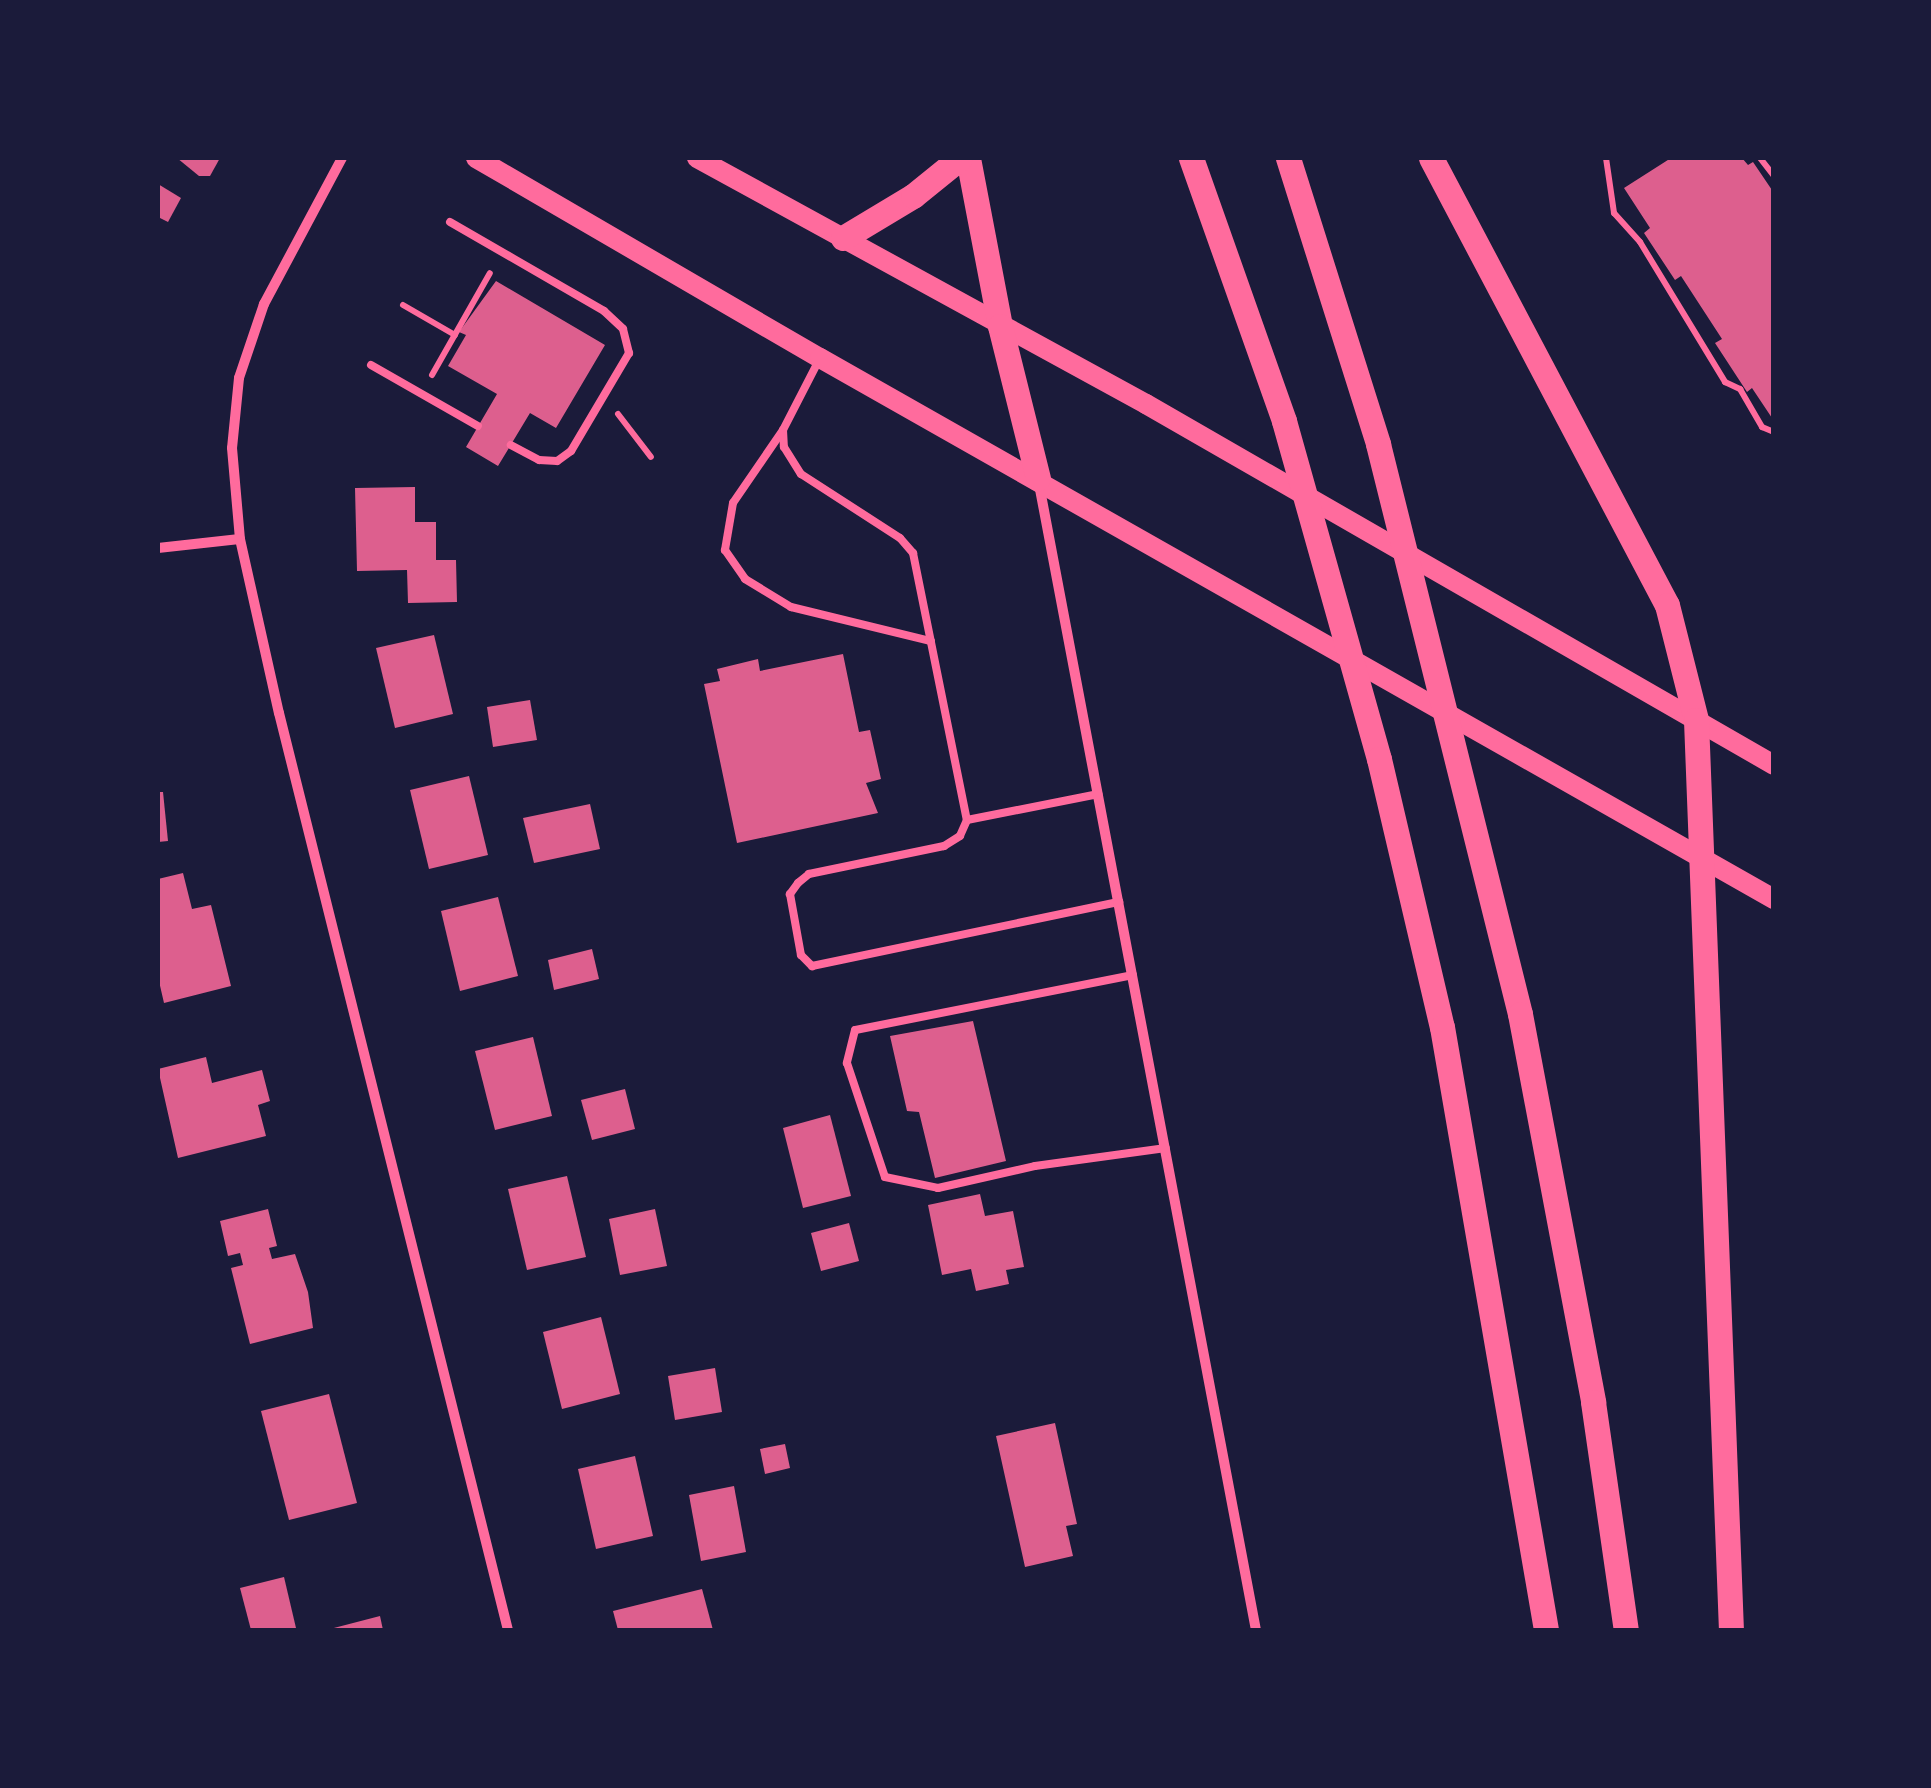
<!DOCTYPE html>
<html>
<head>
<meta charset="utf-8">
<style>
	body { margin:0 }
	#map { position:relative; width:1931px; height:1788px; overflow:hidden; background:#1b1b3a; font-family:Rubik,sans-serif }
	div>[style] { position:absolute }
	.building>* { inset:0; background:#dd5f8e }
	.path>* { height:6px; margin:-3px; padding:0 3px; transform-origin:3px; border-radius:3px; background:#ff6b9d }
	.service>* { height:8px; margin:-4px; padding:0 4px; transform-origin:4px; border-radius:4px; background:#ff6b9d }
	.minor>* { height:10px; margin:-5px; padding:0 5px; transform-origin:5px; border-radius:5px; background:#ff6b9d }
	.secondary>* { height:20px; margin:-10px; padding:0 10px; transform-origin:10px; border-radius:10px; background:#ff6b9d }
	.primary>* { height:25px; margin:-12.5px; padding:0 12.5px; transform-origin:12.5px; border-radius:12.5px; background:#ff6b9d }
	span { translate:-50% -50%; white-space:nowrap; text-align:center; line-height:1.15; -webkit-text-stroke:8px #1b1b3a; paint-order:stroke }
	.frame { position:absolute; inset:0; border:160px solid #1b1b3a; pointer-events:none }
</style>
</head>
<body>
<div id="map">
	<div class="building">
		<div style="clip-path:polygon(177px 158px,220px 158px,210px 176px,199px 176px)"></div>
		<div style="clip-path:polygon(1671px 158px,1742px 158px,1748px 165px,1753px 162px,1774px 193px,1774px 421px,1752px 388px,1747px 392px,1715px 343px,1722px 339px,1681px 276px,1675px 280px,1644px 233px,1650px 228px,1624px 188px)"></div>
		<div style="clip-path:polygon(158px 184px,181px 198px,168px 222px,158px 217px)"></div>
		<div style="clip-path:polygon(496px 281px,605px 345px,556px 428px,530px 413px,498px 466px,466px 447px,497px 394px,448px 366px,466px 335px,459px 332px)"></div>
		<div style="clip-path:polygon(415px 487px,415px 522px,436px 522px,436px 560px,456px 560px,457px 602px,408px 603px,407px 570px,357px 571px,355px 488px)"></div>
		<div style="clip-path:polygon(434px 635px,453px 714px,395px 728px,376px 648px)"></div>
		<div style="clip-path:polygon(843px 654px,859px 732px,870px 730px,881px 779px,866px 783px,878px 813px,737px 843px,704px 684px,720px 681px,717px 669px,758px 659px,760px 671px)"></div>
		<div style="clip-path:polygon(530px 700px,537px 740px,493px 747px,487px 707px)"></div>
		<div style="clip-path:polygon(469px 776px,488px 855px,429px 869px,410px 790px)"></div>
		<div style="clip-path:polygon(158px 792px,163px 792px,168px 841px,158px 842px)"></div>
		<div style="clip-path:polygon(590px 804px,600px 849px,534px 863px,523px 818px)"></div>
		<div style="clip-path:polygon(183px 873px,192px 909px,211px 905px,231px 986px,164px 1003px,158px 977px,158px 879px)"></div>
		<div style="clip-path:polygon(498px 897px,518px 976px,460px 991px,441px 911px)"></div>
		<div style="clip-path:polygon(592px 949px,599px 979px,554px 990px,548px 960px)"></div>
		<div style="clip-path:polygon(973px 1021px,1006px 1161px,935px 1178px,919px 1112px,907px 1111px,890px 1036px)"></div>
		<div style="clip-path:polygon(533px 1037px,552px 1116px,495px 1130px,475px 1051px)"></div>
		<div style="clip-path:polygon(206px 1057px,212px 1083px,262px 1070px,270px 1101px,258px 1105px,266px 1136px,178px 1158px,158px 1069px)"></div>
		<div style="clip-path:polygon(625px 1089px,635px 1129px,592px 1140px,581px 1100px)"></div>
		<div style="clip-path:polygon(830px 1115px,851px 1196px,803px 1208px,783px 1128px)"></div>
		<div style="clip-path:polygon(567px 1176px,586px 1257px,527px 1270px,508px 1189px)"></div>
		<div style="clip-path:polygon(980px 1194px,985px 1216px,1013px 1211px,1024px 1267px,1006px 1270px,1009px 1284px,976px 1291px,971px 1269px,942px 1275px,928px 1205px)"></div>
		<div style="clip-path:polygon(268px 1209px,277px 1246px,269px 1248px,272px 1259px,295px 1254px,308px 1292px,313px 1328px,250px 1344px,231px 1268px,243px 1265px,240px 1253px,228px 1256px,220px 1221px)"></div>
		<div style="clip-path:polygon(655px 1209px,667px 1266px,620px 1275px,609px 1219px)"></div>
		<div style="clip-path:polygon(849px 1223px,859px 1261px,821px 1271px,811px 1233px)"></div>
		<div style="clip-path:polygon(601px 1317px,620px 1394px,562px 1409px,543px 1332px)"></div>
		<div style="clip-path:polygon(715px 1368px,722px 1412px,675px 1420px,668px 1376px)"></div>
		<div style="clip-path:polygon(329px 1394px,357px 1503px,289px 1520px,261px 1411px)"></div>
		<div style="clip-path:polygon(1055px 1423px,1077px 1524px,1066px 1526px,1073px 1556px,1025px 1567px,996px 1436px)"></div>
		<div style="clip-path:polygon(785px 1444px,790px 1468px,765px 1474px,760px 1449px)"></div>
		<div style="clip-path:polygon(635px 1456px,653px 1536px,596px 1549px,578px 1469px)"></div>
		<div style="clip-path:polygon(734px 1486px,746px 1552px,701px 1561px,689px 1495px)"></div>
		<div style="clip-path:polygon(284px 1577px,296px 1628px,251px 1630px,240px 1588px)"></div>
		<div style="clip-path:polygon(702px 1589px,713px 1630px,618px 1630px,613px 1611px)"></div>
		<div style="clip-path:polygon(380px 1616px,383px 1630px,331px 1630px,330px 1629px)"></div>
	</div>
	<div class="path">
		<div style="left:1606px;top:158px;width:56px;rotate:81.7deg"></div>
		<div style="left:1614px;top:213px;width:39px;rotate:48deg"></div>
		<div style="left:1640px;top:242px;width:164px;rotate:58.7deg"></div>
		<div style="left:1725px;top:382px;width:17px;rotate:25deg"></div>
		<div style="left:1740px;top:389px;width:44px;rotate:59.9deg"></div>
		<div style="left:1762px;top:427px;width:13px;rotate:23deg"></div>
		<div style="left:1760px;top:158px;width:23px;rotate:52deg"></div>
		<div style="left:403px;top:305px;width:60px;rotate:30deg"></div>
		<div style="left:432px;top:375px;width:117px;rotate:-60.4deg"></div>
		<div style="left:618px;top:414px;width:54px;rotate:52.5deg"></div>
	</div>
	<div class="service">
		<div style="left:450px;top:222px;width:178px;rotate:30deg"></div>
		<div style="left:604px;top:311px;width:26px;rotate:43deg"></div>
		<div style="left:623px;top:329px;width:25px;rotate:76deg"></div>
		<div style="left:629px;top:353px;width:114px;rotate:120.6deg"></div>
		<div style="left:571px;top:451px;width:17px;rotate:144deg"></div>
		<div style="left:557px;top:461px;width:18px;rotate:-177deg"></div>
		<div style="left:539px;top:460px;width:32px;rotate:-152deg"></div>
		<div style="left:820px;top:358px;width:81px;rotate:117.2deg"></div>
		<div style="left:783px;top:430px;width:17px;rotate:87deg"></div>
		<div style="left:784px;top:447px;width:32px;rotate:58deg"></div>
		<div style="left:801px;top:474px;width:118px;rotate:32.9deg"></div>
		<div style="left:900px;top:538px;width:20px;rotate:49deg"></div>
		<div style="left:913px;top:553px;width:272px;rotate:78.6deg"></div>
		<div style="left:967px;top:820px;width:17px;rotate:114deg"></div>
		<div style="left:960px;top:836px;width:19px;rotate:148deg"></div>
		<div style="left:944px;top:846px;width:138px;rotate:168.3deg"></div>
		<div style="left:809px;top:874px;width:14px;rotate:141deg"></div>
		<div style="left:798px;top:883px;width:14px;rotate:126deg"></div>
		<div style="left:790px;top:894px;width:62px;rotate:79.8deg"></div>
		<div style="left:801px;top:955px;width:16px;rotate:45deg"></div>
		<div style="left:812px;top:966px;width:314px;rotate:-11.8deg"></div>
		<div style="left:371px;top:365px;width:123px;rotate:29.7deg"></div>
		<div style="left:783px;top:430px;width:88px;rotate:124.4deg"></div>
		<div style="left:733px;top:503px;width:48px;rotate:99.7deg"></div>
		<div style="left:725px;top:550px;width:35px;rotate:55deg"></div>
		<div style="left:745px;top:579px;width:54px;rotate:31.3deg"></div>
		<div style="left:791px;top:607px;width:144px;rotate:13.7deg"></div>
		<div style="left:967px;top:820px;width:134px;rotate:-11.2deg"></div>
		<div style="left:1133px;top:975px;width:283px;rotate:168.8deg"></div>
		<div style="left:855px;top:1030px;width:34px;rotate:104deg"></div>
		<div style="left:847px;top:1063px;width:120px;rotate:71.6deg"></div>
		<div style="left:885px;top:1177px;width:54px;rotate:11.7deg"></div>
		<div style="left:938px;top:1188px;width:99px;rotate:-12.8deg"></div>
		<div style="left:1035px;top:1166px;width:132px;rotate:-7.8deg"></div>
	</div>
	<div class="minor">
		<div style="left:342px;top:158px;width:166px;rotate:118.1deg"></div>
		<div style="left:264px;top:304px;width:78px;rotate:108.7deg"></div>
		<div style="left:239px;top:378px;width:70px;rotate:95.7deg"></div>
		<div style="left:232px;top:448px;width:91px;rotate:85deg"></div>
		<div style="left:240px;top:539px;width:178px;rotate:77.4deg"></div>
		<div style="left:279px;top:713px;width:945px;rotate:75.98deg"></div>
		<div style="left:1039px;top:484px;width:1166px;rotate:79.28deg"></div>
		<div style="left:158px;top:548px;width:82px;rotate:-6.3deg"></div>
	</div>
	<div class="secondary">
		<div style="left:476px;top:158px;width:398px;rotate:30.2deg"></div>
		<div style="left:820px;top:358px;width:1097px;rotate:29.56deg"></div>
		<div style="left:697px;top:158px;width:512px;rotate:28.72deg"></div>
		<div style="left:1146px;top:404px;width:724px;rotate:29.89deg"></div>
	</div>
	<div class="primary">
		<div style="left:968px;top:158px;width:171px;rotate:79.2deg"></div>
		<div style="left:1000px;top:326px;width:157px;rotate:76deg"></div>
		<div style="left:1191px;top:158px;width:279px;rotate:70.5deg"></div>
		<div style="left:1284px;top:421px;width:351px;rotate:74.3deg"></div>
		<div style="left:1379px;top:759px;width:275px;rotate:76.8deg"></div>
		<div style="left:1442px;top:1027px;width:612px;rotate:80.21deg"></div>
		<div style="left:1288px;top:158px;width:300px;rotate:72.5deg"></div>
		<div style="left:1378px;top:444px;width:587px;rotate:76.01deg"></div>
		<div style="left:1520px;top:1014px;width:395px;rotate:79.3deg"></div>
		<div style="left:1593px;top:1402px;width:230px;rotate:81.8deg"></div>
		<div style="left:1431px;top:158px;width:505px;rotate:62.17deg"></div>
		<div style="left:1667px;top:605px;width:119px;rotate:75.8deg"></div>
		<div style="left:1696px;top:720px;width:911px;rotate:87.8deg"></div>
		<div style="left:843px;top:238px;width:82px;rotate:-31deg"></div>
		<div style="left:913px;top:196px;width:60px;rotate:-39deg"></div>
	</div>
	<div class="frame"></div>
</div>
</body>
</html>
